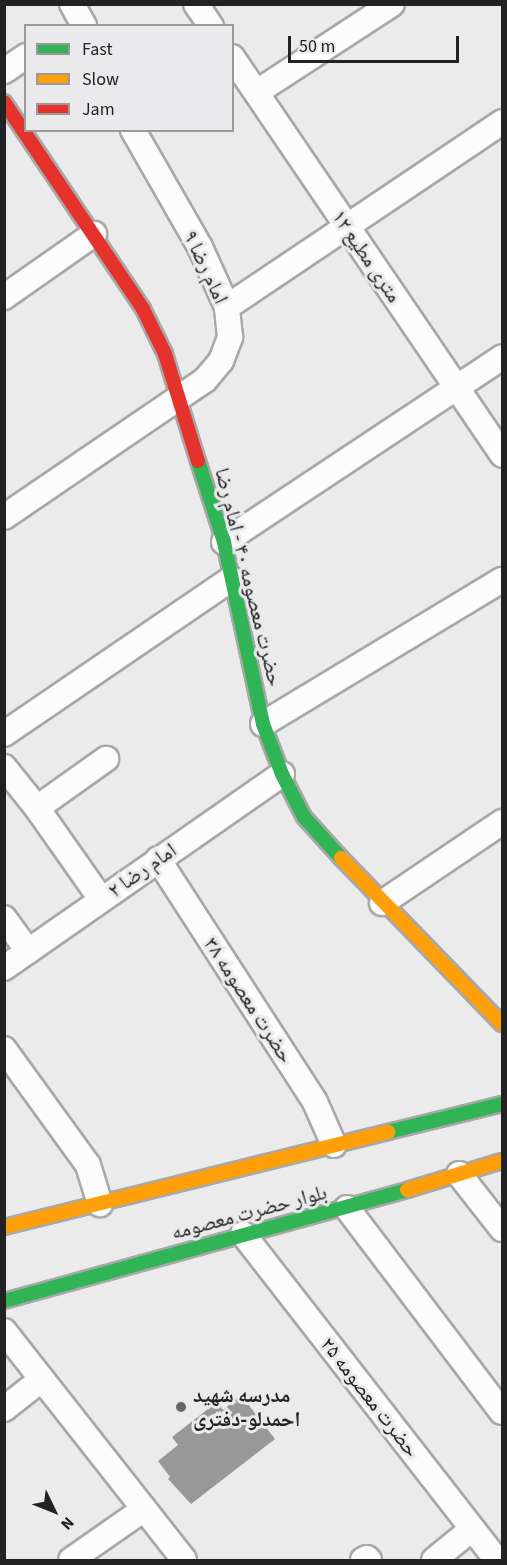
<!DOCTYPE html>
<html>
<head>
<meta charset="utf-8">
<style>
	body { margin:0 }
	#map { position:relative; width:507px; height:1565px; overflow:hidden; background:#ebebeb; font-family:"Source Sans 3","Noto Naskh Arabic",sans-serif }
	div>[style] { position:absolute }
	.building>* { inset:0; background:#989898 }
	.roads { filter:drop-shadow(2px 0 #a8a8a8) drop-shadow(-2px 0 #a8a8a8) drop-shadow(0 2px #a8a8a8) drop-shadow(0 -2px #a8a8a8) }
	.street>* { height:24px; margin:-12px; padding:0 12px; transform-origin:12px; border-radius:12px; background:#fcfcfc }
	.fast>* { height:14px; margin:-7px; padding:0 7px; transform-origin:7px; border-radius:7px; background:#30b455 }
	.slow>* { height:14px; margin:-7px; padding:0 7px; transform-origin:7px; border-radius:7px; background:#ff9f0a }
	.jam>* { height:14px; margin:-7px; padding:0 7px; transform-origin:7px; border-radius:7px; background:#e5322d }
	.dots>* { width:16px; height:16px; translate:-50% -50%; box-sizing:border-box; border:3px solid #eaeaec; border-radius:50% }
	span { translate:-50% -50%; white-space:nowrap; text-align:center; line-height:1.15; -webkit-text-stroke:6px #eaeaec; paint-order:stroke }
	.street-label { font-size:21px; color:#222 }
	.poi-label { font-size:21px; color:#222; font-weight:700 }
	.left { translate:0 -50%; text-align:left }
	.frame { position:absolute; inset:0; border:6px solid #222; pointer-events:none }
	.legend { position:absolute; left:24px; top:24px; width:210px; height:108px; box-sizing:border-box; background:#eaeaec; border:2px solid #9a9a9b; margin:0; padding:8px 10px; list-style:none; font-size:18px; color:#222 }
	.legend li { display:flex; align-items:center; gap:12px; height:30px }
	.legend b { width:30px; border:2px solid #9a9a9b }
	.north { position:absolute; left:24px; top:1481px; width:60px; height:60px; -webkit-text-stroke:4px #eaeaec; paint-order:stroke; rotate:133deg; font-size:16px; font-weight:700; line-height:24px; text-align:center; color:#222 }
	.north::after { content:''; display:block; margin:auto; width:21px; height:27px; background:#222; clip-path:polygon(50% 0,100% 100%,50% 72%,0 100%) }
	.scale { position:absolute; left:288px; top:36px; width:171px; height:27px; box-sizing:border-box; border:3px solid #222; border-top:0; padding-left:8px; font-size:18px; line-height:21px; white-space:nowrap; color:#222; -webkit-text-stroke:4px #eaeaec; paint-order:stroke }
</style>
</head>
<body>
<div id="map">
	<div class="building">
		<div style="clip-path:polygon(241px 1395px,275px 1439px,191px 1504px,168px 1479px,170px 1477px,158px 1461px,178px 1445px,172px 1437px,217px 1402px,223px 1410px)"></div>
	</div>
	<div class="roads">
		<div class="street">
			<div style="left:72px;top:4px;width:25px;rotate:61deg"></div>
			<div style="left:196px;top:4px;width:27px;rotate:56deg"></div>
			<div style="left:232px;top:57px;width:481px;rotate:55.8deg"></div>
			<div style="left:4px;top:71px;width:27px;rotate:-34deg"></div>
			<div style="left:257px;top:92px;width:161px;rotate:-33.1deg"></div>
			<div style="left:4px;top:297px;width:110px;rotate:-35deg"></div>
			<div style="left:227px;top:307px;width:331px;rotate:-33.9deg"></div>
			<div style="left:4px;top:517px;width:243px;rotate:-34.3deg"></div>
			<div style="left:205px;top:380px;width:25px;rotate:-50deg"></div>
			<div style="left:221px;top:361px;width:26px;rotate:-69deg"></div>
			<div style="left:230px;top:337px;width:30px;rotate:-96deg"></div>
			<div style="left:227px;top:307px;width:66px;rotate:-114.2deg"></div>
			<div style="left:200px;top:247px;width:135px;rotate:-119.8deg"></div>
			<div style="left:224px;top:542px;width:334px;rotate:-33.6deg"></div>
			<div style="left:263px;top:724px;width:279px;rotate:-31.1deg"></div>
			<div style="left:4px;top:734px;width:275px;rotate:-34.3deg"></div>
			<div style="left:4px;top:767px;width:53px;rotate:51.2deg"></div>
			<div style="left:37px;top:808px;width:111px;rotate:54.9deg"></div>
			<div style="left:37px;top:808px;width:85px;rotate:-35.4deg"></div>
			<div style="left:158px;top:859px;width:289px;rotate:57.1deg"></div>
			<div style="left:315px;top:1102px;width:47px;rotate:66.2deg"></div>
			<div style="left:382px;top:903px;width:145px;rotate:-34deg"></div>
			<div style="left:4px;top:918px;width:41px;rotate:54deg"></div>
			<div style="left:4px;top:968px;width:339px;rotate:-34.9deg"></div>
			<div style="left:4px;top:1049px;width:143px;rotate:54.1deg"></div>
			<div style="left:88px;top:1165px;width:41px;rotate:72.9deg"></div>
			<div style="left:459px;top:1174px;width:70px;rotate:52deg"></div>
			<div style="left:347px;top:1208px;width:256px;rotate:52.8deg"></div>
			<div style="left:243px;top:1234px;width:413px;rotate:52.1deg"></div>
			<div style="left:4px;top:1331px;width:291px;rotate:51.8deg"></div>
			<div style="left:4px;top:1409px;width:48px;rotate:-38.3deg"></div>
			<div style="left:71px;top:1560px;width:89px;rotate:-34.9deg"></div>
			<div style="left:363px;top:1560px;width:4px;rotate:-27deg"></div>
			<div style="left:367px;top:1558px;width:3px;rotate:45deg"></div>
			<div style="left:434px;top:1560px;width:49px;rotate:-39.2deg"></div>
		</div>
		<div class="fast">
			<div style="left:198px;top:461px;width:85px;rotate:72.2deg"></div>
			<div style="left:224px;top:542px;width:186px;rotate:77.9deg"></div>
			<div style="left:263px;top:724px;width:53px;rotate:69.2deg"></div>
			<div style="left:282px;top:774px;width:48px;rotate:62.9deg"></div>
			<div style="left:304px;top:817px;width:55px;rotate:47.9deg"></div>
			<div style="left:388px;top:1132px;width:117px;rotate:-13.8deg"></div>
			<div style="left:4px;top:1301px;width:418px;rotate:-15.4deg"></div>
		</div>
		<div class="slow">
			<div style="left:341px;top:858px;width:231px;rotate:45.9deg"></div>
			<div style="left:407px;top:1190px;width:99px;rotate:-17deg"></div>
			<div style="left:4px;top:1227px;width:396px;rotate:-13.9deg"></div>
		</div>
		<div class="jam">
			<div style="left:4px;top:102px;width:249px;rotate:56.1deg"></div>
			<div style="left:143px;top:309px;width:50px;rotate:63.9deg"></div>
			<div style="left:165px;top:354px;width:112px;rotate:72.9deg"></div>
		</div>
	</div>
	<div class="dots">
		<div style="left:181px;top:1407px;background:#686868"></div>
	</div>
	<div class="street-label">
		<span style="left:367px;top:256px;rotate:56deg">۱۲ متری مطیع</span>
		<span style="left:206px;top:267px;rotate:65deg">امام رضا ۹</span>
		<span style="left:249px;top:577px;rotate:76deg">حضرت معصومه ۴۰ - امام رضا</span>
		<span style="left:142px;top:870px;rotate:-35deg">امام رضا ۲</span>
		<span style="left:249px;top:1000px;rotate:57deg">حضرت معصومه ۳۸</span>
		<span style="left:249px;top:1212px;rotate:-15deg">بلوار حضرت معصومه</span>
		<span style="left:370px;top:1397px;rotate:52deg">حضرت معصومه ۲۵</span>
	</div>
	<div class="poi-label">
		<span class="left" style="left:193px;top:1407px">مدرسه شهید<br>احمدلو-دفتری</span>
	</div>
	<div class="frame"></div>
	<ul class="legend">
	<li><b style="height:8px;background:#30b455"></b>Fast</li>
	<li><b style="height:8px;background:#ff9f0a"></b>Slow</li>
	<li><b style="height:8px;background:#e5322d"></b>Jam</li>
	</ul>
	<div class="north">N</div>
	<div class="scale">50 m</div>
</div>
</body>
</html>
